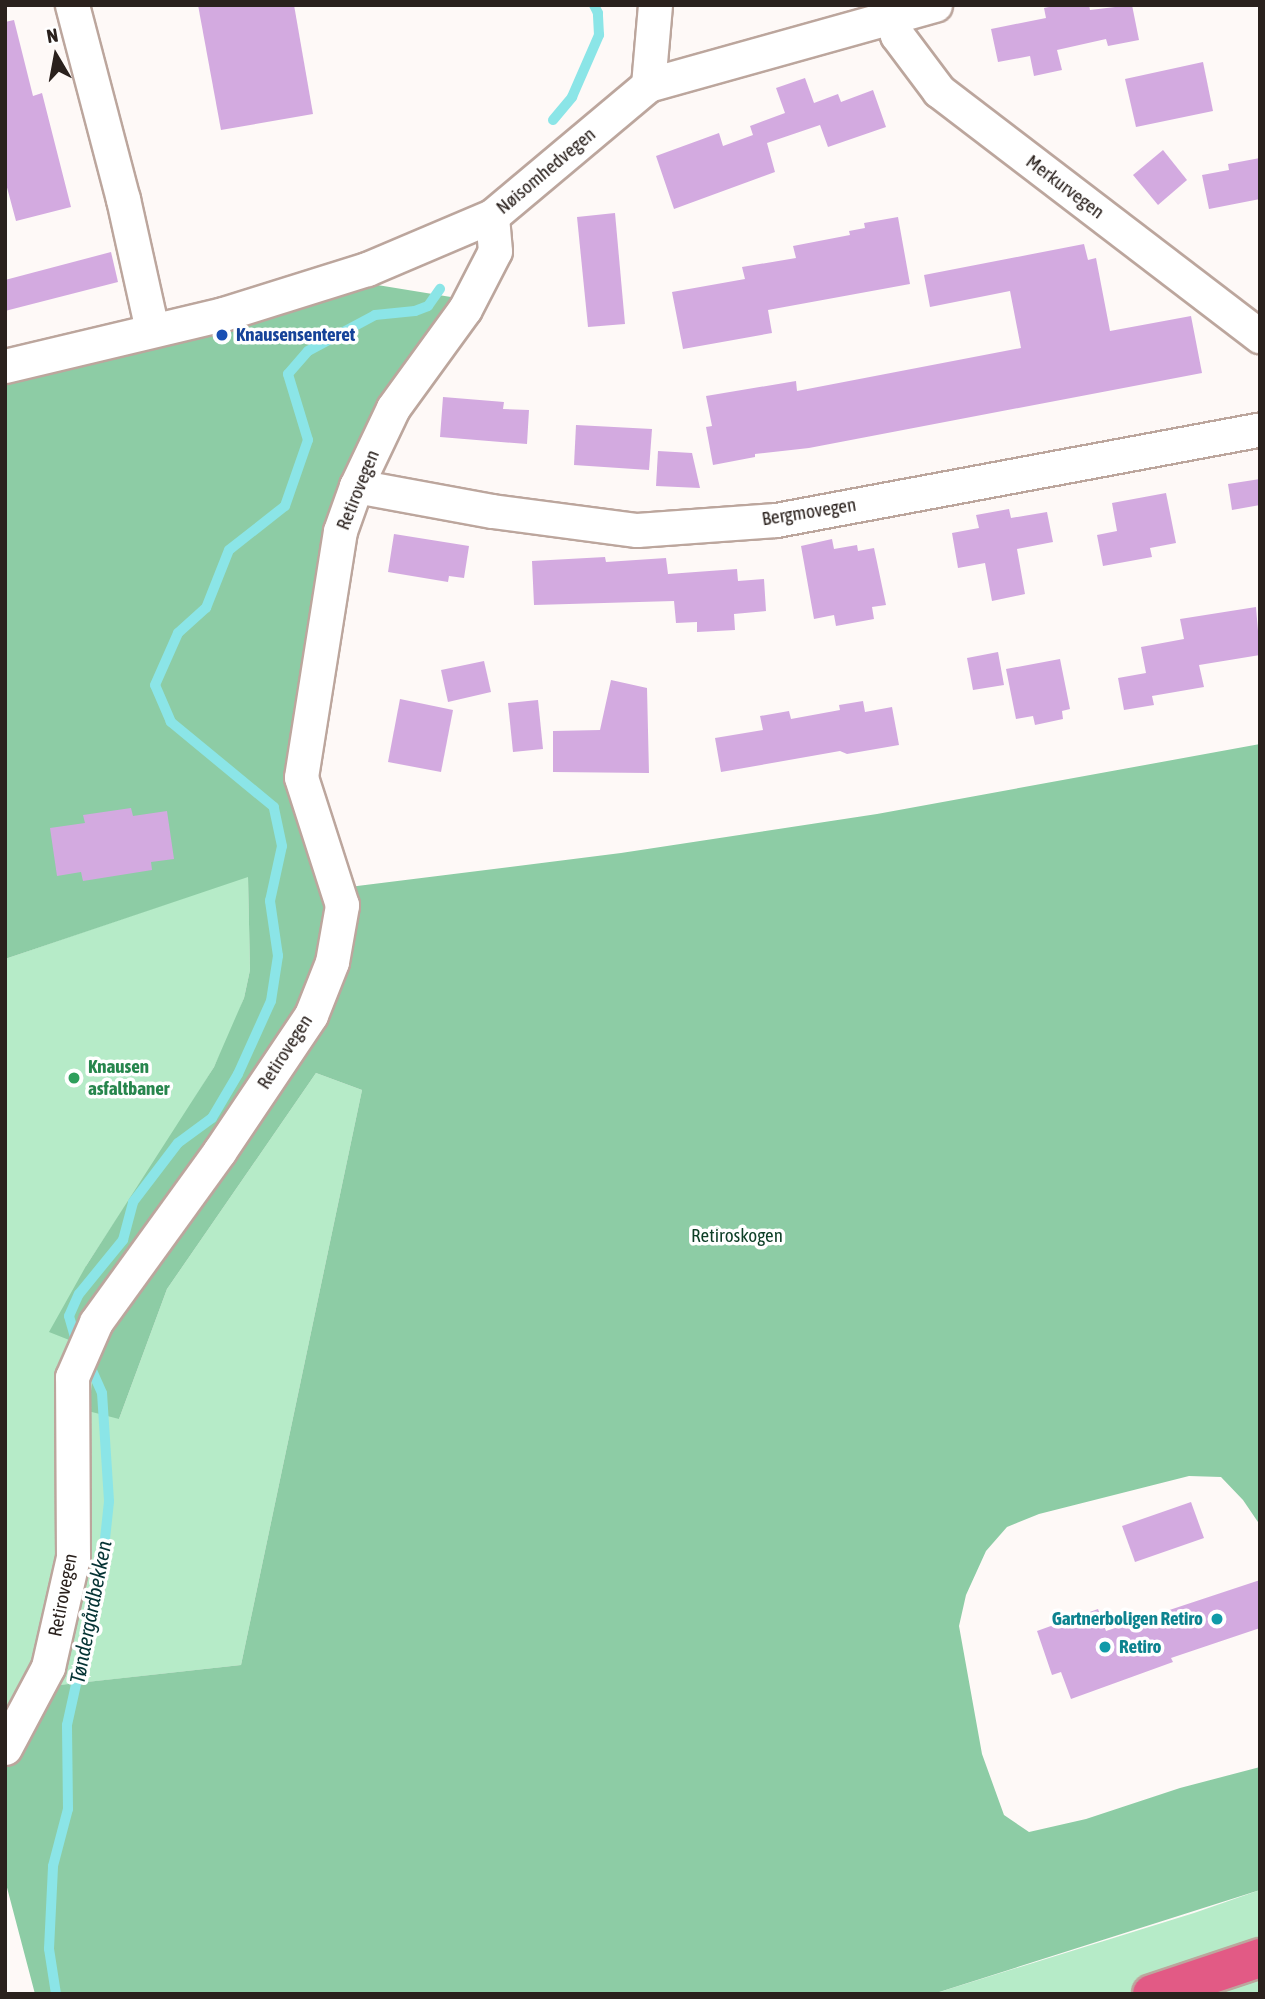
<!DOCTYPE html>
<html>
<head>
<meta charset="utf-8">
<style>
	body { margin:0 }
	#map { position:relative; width:1265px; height:1999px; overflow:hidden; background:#fef9f7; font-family:"Asap Condensed",sans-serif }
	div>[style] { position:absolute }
	.green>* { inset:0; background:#b6ebc8 }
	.forest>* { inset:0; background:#8dcca5 }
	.stream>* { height:10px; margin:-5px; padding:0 5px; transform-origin:5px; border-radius:5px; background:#8be5e7 }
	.building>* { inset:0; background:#d3aae0 }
	.roads { filter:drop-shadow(2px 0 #bca69d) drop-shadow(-2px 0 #bca69d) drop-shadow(0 2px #bca69d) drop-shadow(0 -2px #bca69d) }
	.street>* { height:33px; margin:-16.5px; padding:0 16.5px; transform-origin:16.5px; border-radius:16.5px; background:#fff }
	.highway>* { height:38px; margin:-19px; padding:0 19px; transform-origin:19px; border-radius:19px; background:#e25a85 }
	.dots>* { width:19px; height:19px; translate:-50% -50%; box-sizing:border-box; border:4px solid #fff; border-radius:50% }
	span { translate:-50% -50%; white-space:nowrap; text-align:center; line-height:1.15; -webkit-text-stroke:7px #fff; paint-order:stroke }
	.street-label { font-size:19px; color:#2a211d }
	.transit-label { font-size:19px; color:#164399; font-weight:700 }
	.left { translate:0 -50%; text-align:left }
	.leisure-label { font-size:19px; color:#27864d; font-weight:700 }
	.park-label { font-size:19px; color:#0d3f26 }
	.culture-label { font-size:19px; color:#0d838f; font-weight:700 }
	.right { translate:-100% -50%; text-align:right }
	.water-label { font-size:21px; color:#053334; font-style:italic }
	.frame { position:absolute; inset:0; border:7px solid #2a211d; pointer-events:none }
	.north { position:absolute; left:21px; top:21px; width:70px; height:70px; -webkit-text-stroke:5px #fff; paint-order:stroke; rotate:350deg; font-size:19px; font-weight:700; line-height:28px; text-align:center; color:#2a211d }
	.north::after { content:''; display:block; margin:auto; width:24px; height:32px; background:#2a211d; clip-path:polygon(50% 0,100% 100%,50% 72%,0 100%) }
</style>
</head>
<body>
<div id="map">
	<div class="green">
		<div style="clip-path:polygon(248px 876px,250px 970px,244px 998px,230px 1034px,214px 1067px,173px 1133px,86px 1266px,97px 1350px,119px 1419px,167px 1289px,316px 1073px,362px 1090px,241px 1665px,24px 1689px,5px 1719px,5px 959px)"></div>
		<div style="clip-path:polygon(1260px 1890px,1260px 1994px,933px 1994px,1194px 1913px)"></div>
	</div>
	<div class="forest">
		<div style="clip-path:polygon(365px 283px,457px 298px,383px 397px,288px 780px,325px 890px,621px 853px,877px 814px,1260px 744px,1260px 1525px,1243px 1500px,1221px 1477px,1189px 1476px,1039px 1514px,1007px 1527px,986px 1551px,966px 1595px,959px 1626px,982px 1754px,1004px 1815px,1029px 1832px,1086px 1819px,1180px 1788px,1260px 1767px,1260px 1890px,933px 1994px,35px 1994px,5px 1880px,5px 1719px,23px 1689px,241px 1665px,362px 1090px,316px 1073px,167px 1289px,119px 1419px,88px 1411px,97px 1351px,49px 1332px,86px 1266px,214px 1067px,244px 998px,250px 970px,248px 877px,5px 959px,5px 381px)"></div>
	</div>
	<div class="stream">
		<div style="left:553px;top:120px;width:30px;rotate:-50deg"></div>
		<div style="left:572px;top:97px;width:68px;rotate:-66.5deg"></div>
		<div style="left:599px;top:35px;width:22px;rotate:-93deg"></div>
		<div style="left:598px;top:13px;width:9px;rotate:-117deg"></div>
		<div style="left:77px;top:1344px;width:29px;rotate:-106deg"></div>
		<div style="left:69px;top:1316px;width:24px;rotate:-66deg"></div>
		<div style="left:79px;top:1294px;width:70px;rotate:-50.8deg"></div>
		<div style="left:123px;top:1240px;width:39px;rotate:-75deg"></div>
		<div style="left:133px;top:1202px;width:74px;rotate:-52.7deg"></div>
		<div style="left:178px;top:1143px;width:42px;rotate:-36.3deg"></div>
		<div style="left:212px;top:1118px;width:51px;rotate:-59.4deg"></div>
		<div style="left:238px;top:1074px;width:80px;rotate:-65.7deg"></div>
		<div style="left:271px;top:1001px;width:46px;rotate:-81.2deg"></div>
		<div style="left:278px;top:956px;width:56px;rotate:-98.3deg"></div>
		<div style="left:270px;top:901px;width:56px;rotate:-77.7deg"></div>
		<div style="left:282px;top:846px;width:40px;rotate:-102deg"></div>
		<div style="left:274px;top:807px;width:134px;rotate:-140.5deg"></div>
		<div style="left:171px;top:722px;width:40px;rotate:-113.4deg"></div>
		<div style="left:155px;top:685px;width:57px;rotate:-66.1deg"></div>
		<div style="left:178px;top:633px;width:38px;rotate:-42deg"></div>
		<div style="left:206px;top:608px;width:62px;rotate:-68.4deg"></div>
		<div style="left:229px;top:550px;width:71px;rotate:-38.2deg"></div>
		<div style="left:285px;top:506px;width:70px;rotate:-70.8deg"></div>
		<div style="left:308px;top:440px;width:69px;rotate:-106.9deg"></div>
		<div style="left:288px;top:374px;width:30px;rotate:-49deg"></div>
		<div style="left:308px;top:351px;width:76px;rotate:-28.2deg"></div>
		<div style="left:375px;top:315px;width:40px;rotate:-5.7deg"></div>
		<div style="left:415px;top:311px;width:14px;rotate:-21deg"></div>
		<div style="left:428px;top:306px;width:21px;rotate:-55deg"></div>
		<div style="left:56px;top:1994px;width:46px;rotate:-98.8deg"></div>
		<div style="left:49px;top:1949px;width:83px;rotate:-87.2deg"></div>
		<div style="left:53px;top:1866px;width:59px;rotate:-75.3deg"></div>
		<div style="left:68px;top:1809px;width:84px;rotate:-90.7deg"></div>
		<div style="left:67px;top:1725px;width:162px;rotate:-77.5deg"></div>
		<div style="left:102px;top:1567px;width:66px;rotate:-83.9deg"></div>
		<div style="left:109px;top:1501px;width:108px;rotate:-93.7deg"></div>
		<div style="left:102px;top:1393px;width:36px;rotate:-114deg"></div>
	</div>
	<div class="building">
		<div style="clip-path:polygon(198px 5px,294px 5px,313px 114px,221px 130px)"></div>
		<div style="clip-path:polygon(1059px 5px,1089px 5px,1090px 10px,1132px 5px,1139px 40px,1108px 46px,1106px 39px,1057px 50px,1062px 70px,1034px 76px,1030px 56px,998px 62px,991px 29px,1046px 18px,1044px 8px)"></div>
		<div style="clip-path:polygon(14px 20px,33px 96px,42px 93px,71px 207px,16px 221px,5px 180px,5px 22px)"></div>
		<div style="clip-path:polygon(1203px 62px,1213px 111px,1136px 127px,1125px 79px)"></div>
		<div style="clip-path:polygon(805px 78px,814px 103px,838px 94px,841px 102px,873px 90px,886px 127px,828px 147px,820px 125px,767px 143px,775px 172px,674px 209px,656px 156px,719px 133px,723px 146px,753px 135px,750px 126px,785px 113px,776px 88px)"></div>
		<div style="clip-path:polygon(1163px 150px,1187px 180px,1158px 205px,1133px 175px)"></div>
		<div style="clip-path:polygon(1260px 158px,1260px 199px,1209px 209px,1202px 175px,1229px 170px,1228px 164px)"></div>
		<div style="clip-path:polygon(615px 213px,625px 324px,588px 327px,577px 217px)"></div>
		<div style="clip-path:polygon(898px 217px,910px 284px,768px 310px,772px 333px,683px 349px,672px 292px,745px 279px,742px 267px,796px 258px,793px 246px,850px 235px,849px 231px,865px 228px,864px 223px)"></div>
		<div style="clip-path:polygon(1084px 244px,1088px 260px,1096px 258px,1110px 331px,1191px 316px,1202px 373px,809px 448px,755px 454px,755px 457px,713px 465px,706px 427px,712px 426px,706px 396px,796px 381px,797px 391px,1021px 348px,1010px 291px,930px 307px,924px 275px)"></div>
		<div style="clip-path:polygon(111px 252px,118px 282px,5px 311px,5px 280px)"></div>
		<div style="clip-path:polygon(443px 397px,504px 402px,503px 409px,529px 410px,527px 444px,440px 437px)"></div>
		<div style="clip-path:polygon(576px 425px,652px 429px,649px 470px,574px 465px)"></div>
		<div style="clip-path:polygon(658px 451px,692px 453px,700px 488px,656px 486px)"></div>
		<div style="clip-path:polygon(1260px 479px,1260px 505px,1232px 510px,1228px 484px)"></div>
		<div style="clip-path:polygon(1166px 493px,1176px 543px,1150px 548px,1152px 557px,1103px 566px,1097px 535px,1117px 531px,1112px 503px)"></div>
		<div style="clip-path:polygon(1009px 509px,1011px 518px,1047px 512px,1053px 542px,1017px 549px,1025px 594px,992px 601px,985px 563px,958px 568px,952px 533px,979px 528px,976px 515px)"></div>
		<div style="clip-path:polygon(394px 534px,469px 546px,464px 578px,449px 576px,448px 582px,388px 572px)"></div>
		<div style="clip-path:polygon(832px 539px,834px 549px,857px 545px,858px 551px,874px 548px,886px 605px,872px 607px,874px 619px,836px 626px,834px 615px,814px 619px,801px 546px)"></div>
		<div style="clip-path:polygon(605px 557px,606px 562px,666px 558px,668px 574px,737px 569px,738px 581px,764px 579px,766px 611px,734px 614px,735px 630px,697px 632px,697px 622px,676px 623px,674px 601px,534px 605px,532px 561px)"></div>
		<div style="clip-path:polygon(1256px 607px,1260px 655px,1199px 665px,1204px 687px,1152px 696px,1154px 705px,1124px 710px,1118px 678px,1146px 673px,1141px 647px,1184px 639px,1180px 619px)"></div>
		<div style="clip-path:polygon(998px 652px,1004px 685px,973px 690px,967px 658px)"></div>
		<div style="clip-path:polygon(1060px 659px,1070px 709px,1062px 711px,1063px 719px,1035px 725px,1033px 716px,1016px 719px,1006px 669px)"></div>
		<div style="clip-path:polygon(484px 661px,491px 692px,448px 702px,441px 670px)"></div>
		<div style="clip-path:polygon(611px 680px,647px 688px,649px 773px,553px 772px,553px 731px,600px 730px)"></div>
		<div style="clip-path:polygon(400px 699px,453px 710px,441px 772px,388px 762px)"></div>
		<div style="clip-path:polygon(538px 700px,543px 749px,513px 752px,508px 703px)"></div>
		<div style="clip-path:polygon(863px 701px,865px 712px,892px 707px,899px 745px,847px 754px,840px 751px,721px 772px,715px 738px,763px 730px,760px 716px,789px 711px,791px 719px,840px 710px,839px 705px)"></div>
		<div style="clip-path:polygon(131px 808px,133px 816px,167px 811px,174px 859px,151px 862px,152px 870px,83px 881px,81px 872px,57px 876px,50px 828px,85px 823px,83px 815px)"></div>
		<div style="clip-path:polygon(1191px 1502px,1204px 1538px,1135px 1562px,1122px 1526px)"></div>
		<div style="clip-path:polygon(1260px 1580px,1260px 1628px,1171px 1658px,1173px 1662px,1071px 1699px,1061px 1672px,1052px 1675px,1037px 1631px,1098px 1609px,1106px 1631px)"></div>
	</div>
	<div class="roads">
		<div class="street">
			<div style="left:72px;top:5px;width:201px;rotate:75.3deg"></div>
			<div style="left:123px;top:199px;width:134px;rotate:77.5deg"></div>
			<div style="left:892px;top:18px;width:18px;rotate:74deg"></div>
			<div style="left:897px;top:35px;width:70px;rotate:53.1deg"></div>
			<div style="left:939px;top:91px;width:404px;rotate:37.4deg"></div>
			<div style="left:648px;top:85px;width:80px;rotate:-85deg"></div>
			<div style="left:5px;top:366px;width:224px;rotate:-13.4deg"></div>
			<div style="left:223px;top:314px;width:151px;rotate:-17.4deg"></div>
			<div style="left:367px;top:269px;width:136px;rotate:-23deg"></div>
			<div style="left:492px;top:216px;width:204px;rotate:-40deg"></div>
			<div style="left:648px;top:85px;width:298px;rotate:-15.6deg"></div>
			<div style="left:356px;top:486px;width:138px;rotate:10.4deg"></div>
			<div style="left:492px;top:511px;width:146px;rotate:7.5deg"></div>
			<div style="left:637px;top:530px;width:139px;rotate:-4.1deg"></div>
			<div style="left:776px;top:520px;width:492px;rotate:-10.6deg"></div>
			<div style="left:5px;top:1748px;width:92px;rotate:-62deg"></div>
			<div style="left:48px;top:1667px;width:113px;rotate:-77.2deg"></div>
			<div style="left:73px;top:1557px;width:180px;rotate:-90.3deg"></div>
			<div style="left:72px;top:1377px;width:60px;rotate:-66.4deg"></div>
			<div style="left:96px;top:1322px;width:210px;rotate:-54.1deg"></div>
			<div style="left:219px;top:1152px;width:165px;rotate:-56.1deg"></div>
			<div style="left:311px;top:1015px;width:57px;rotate:-68.4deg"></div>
			<div style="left:332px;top:962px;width:58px;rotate:-80deg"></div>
			<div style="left:342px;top:905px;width:134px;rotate:-107.8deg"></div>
			<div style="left:301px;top:777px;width:249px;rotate:-81deg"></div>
			<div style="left:340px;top:531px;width:48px;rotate:-70.4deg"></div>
			<div style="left:356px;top:486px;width:86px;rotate:-64.6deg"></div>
			<div style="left:393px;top:408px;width:122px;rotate:-54deg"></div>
			<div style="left:465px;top:309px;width:65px;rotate:-62.7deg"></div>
			<div style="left:495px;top:251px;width:35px;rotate:-95deg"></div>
		</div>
		<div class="highway">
			<div style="left:1152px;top:1994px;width:114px;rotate:-18.4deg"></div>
		</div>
	</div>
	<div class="dots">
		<div style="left:222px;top:335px;background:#1a4fb4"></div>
		<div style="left:74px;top:1078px;background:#2e9e5b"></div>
		<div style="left:1217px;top:1619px;background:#0f9aa8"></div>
		<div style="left:1105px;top:1647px;background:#0f9aa8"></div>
	</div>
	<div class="street-label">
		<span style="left:546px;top:171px;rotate:-40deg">Nøisomhedvegen</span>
		<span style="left:1065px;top:187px;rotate:37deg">Merkurvegen</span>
		<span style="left:358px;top:490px;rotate:-68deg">Retirovegen</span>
		<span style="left:809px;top:512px;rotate:-9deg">Bergmovegen</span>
		<span style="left:285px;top:1052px;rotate:-57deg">Retirovegen</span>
		<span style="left:63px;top:1595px;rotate:-79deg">Retirovegen</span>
	</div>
	<div class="transit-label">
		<span class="left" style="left:236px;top:335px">Knausensenteret</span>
	</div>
	<div class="leisure-label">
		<span class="left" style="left:88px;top:1078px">Knausen<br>asfaltbaner</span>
	</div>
	<div class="park-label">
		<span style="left:737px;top:1236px">Retiroskogen</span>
	</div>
	<div class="culture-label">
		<span class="right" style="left:1203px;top:1619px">Gartnerboligen Retiro</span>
		<span class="left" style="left:1119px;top:1647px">Retiro</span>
	</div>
	<div class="water-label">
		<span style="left:90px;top:1612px;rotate:-79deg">Tøndergårdbekken</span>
	</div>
	<div class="frame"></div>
	<div class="north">N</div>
</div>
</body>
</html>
